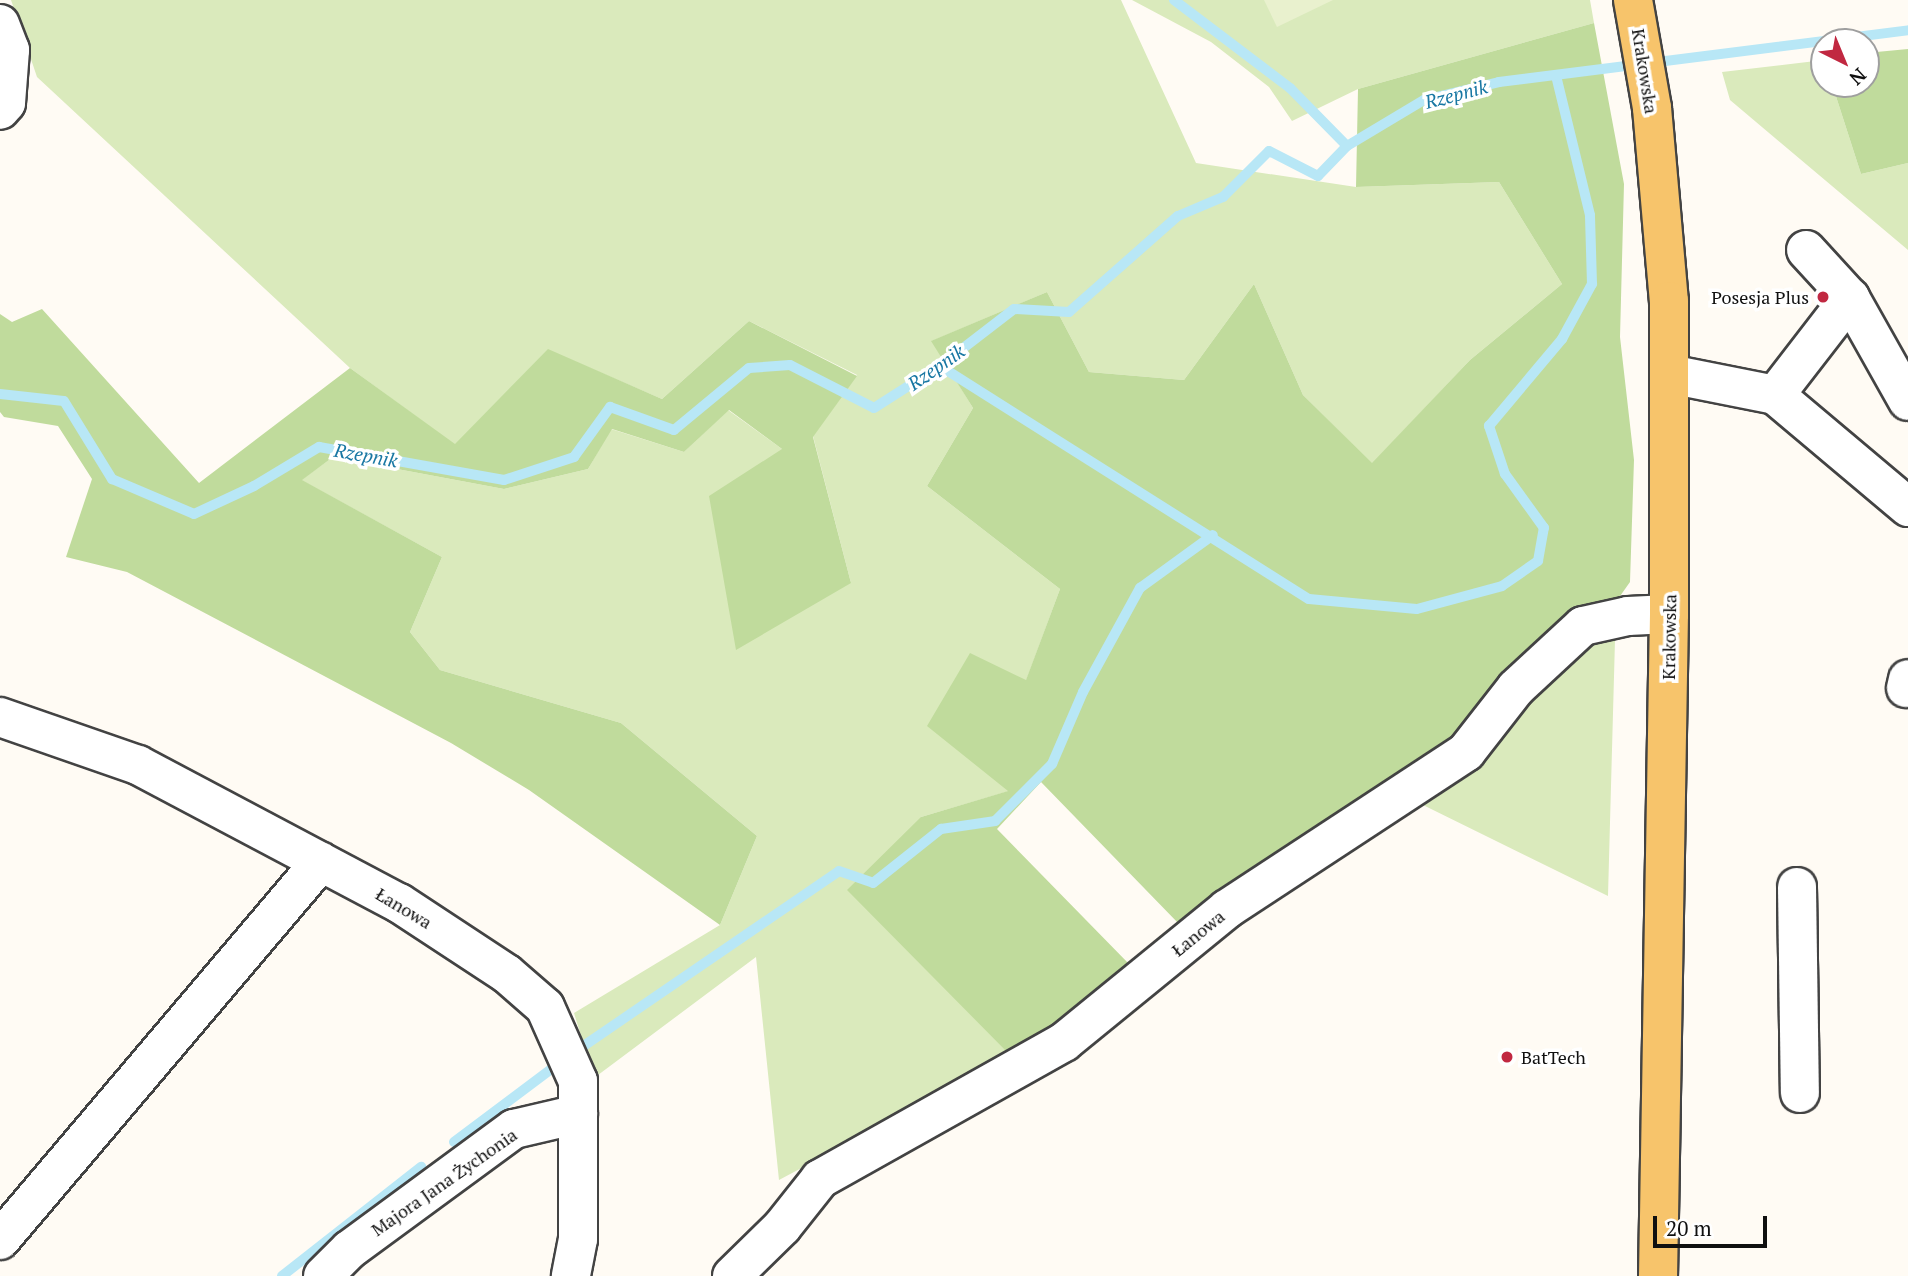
<!DOCTYPE html>
<html>
<head>
<meta charset="utf-8">
<style>
	body { margin:0 }
	#map { position:relative; width:1908px; height:1276px; overflow:hidden; background:#fffbf4; font-family:"PT Serif",serif }
	div>[style] { position:absolute }
	.green>* { inset:0; background:#daeabc }
	.forest>* { inset:0; background:#c0db9c }
	.pitch>* { inset:0; background:#e9f1ce }
	.stream>* { height:10px; margin:-5px; padding:0 5px; transform-origin:5px; border-radius:5px; background:#b8e7f6 }
	.roads { filter:drop-shadow(2px 0 #434343) drop-shadow(-2px 0 #434343) drop-shadow(0 2px #434343) drop-shadow(0 -2px #434343) }
	.minor>* { height:38px; margin:-19px; padding:0 19px; transform-origin:19px; border-radius:19px; background:#fff }
	.major>* { height:38px; margin:-19px; padding:0 19px; transform-origin:19px; border-radius:19px; background:#f7c46b }
	.dots>* { width:19px; height:19px; translate:-50% -50%; box-sizing:border-box; border:4px solid #fff; border-radius:50% }
	span { translate:-50% -50%; white-space:nowrap; text-align:center; line-height:1.15; -webkit-text-stroke:7px #fff; paint-order:stroke }
	.street-label { font-size:18px; color:#101010 }
	.poi-label { font-size:18px; color:#101010 }
	.right { translate:-100% -50%; text-align:right }
	.left { translate:0 -50%; text-align:left }
	.water-label { font-size:19px; color:#1877a3; font-style:italic }
	.north { position:absolute; left:1810px; top:28px; width:70px; height:70px; box-sizing:border-box; background:#fff; border:2px solid #9f9f9f; border-radius:50%; rotate:137deg; font-size:19px; font-weight:700; line-height:28px; text-align:center; color:#101010 }
	.north::after { content:''; display:block; margin:auto; width:24px; height:32px; background:#c12841; clip-path:polygon(50% 0,100% 100%,50% 72%,0 100%) }
	.scale { position:absolute; left:1653px; top:1216px; width:114px; height:32px; box-sizing:border-box; border:4px solid #101010; border-top:0; padding-left:9px; font-size:21px; line-height:24px; white-space:nowrap; color:#101010; -webkit-text-stroke:5px #fff; paint-order:stroke }
</style>
</head>
<body>
<div id="map">
	<div class="green">
		<div style="clip-path:polygon(11px 0,1121px 0,1196px 163px,1356px 187px,1499px 182px,1562px 284px,1470px 360px,1372px 464px,1303px 395px,1254px 284px,1184px 380px,1089px 372px,1047px 292px,932px 341px,973px 408px,927px 486px,1060px 589px,1026px 681px,1009px 791px,921px 817px,1011px 1056px,779px 1180px,756px 957px,594px 1078px,574px 1013px,720px 925px,757px 836px,621px 723px,440px 670px,410px 632px,442px 557px,301px 480px,333px 457px,504px 489px,588px 469px,611px 429px,684px 452px,728px 410px,782px 449px,851px 583px,813px 436px,857px 375px,749px 321px,662px 399px,548px 350px,455px 445px,350px 368px,37px 77px)"></div>
		<div style="clip-path:polygon(1132px 0,1590px 0,1594px 23px,1358px 89px,1292px 121px,1269px 87px,1211px 42px)"></div>
		<div style="clip-path:polygon(1824px 60px,1824px 84px,1832px 84px,1861px 174px,1908px 163px,1908px 250px,1730px 100px,1722px 72px)"></div>
		<div style="clip-path:polygon(1615px 640px,1608px 896px,1423px 805px,1490px 744px,1533px 692px,1569px 660px,1598px 641px)"></div>
	</div>
	<div class="forest">
		<div style="clip-path:polygon(1594px 23px,1624px 184px,1620px 337px,1634px 460px,1630px 582px,1613px 606px,1457px 747px,1179px 924px,1041px 782px,997px 829px,1130px 965px,1011px 1056px,847px 890px,921px 817px,1008px 791px,927px 726px,970px 653px,1026px 680px,1060px 589px,927px 486px,973px 408px,931px 341px,1047px 292px,1089px 372px,1184px 380px,1254px 284px,1303px 395px,1372px 463px,1470px 360px,1562px 284px,1499px 182px,1356px 187px,1358px 89px)"></div>
		<div style="clip-path:polygon(1908px 49px,1908px 163px,1861px 174px,1832px 84px,1866px 84px,1866px 53px)"></div>
		<div style="clip-path:polygon(42px 309px,199px 483px,350px 368px,455px 444px,548px 349px,662px 399px,749px 321px,857px 376px,813px 437px,851px 583px,736px 650px,709px 496px,782px 449px,729px 410px,684px 452px,612px 429px,588px 469px,504px 489px,333px 457px,302px 480px,442px 557px,410px 632px,440px 670px,621px 723px,757px 836px,720px 925px,529px 790px,451px 743px,127px 572px,66px 557px,92px 479px,58px 426px,4px 417px,0 412px,0 314px,12px 322px)"></div>
	</div>
	<div class="pitch">
		<div style="clip-path:polygon(1264px 0,1333px 0,1277px 27px)"></div>
	</div>
	<div class="stream">
		<div style="left:1174px;top:0;width:146px;rotate:37.2deg"></div>
		<div style="left:1290px;top:88px;width:81px;rotate:45.5deg"></div>
		<div style="left:940px;top:366px;width:436px;rotate:32.3deg"></div>
		<div style="left:1309px;top:599px;width:108px;rotate:5.3deg"></div>
		<div style="left:1417px;top:609px;width:88px;rotate:-15.1deg"></div>
		<div style="left:1502px;top:586px;width:44px;rotate:-34.8deg"></div>
		<div style="left:1538px;top:561px;width:34px;rotate:-80deg"></div>
		<div style="left:1544px;top:528px;width:67px;rotate:-125.8deg"></div>
		<div style="left:1505px;top:474px;width:51px;rotate:-108.4deg"></div>
		<div style="left:1489px;top:426px;width:114px;rotate:-50deg"></div>
		<div style="left:1562px;top:339px;width:63px;rotate:-61.4deg"></div>
		<div style="left:1592px;top:284px;width:69px;rotate:-91.7deg"></div>
		<div style="left:1590px;top:215px;width:143px;rotate:-103.7deg"></div>
		<div style="left:0;top:394px;width:64px;rotate:6.2deg"></div>
		<div style="left:64px;top:401px;width:92px;rotate:58.4deg"></div>
		<div style="left:112px;top:479px;width:89px;rotate:23.1deg"></div>
		<div style="left:194px;top:514px;width:66px;rotate:-25deg"></div>
		<div style="left:254px;top:486px;width:76px;rotate:-31deg"></div>
		<div style="left:319px;top:447px;width:188px;rotate:10.1deg"></div>
		<div style="left:504px;top:480px;width:74px;rotate:-18.2deg"></div>
		<div style="left:574px;top:457px;width:62px;rotate:-54.2deg"></div>
		<div style="left:610px;top:407px;width:68px;rotate:19.8deg"></div>
		<div style="left:674px;top:430px;width:97px;rotate:-39.6deg"></div>
		<div style="left:749px;top:368px;width:41px;rotate:-4.2deg"></div>
		<div style="left:790px;top:365px;width:94px;rotate:27.1deg"></div>
		<div style="left:874px;top:408px;width:78px;rotate:-32.5deg"></div>
		<div style="left:940px;top:366px;width:93px;rotate:-37.6deg"></div>
		<div style="left:1014px;top:309px;width:55px;rotate:3.1deg"></div>
		<div style="left:1069px;top:312px;width:145px;rotate:-41.4deg"></div>
		<div style="left:1178px;top:216px;width:49px;rotate:-22.9deg"></div>
		<div style="left:1223px;top:197px;width:65px;rotate:-45deg"></div>
		<div style="left:1269px;top:151px;width:55px;rotate:27deg"></div>
		<div style="left:1318px;top:176px;width:42px;rotate:-46deg"></div>
		<div style="left:1347px;top:146px;width:90px;rotate:-30.9deg"></div>
		<div style="left:1424px;top:100px;width:77px;rotate:-13.5deg"></div>
		<div style="left:1499px;top:82px;width:412px;rotate:-7.2deg"></div>
		<div style="left:582px;top:1047px;width:311px;rotate:-34.4deg"></div>
		<div style="left:839px;top:871px;width:36px;rotate:19deg"></div>
		<div style="left:873px;top:883px;width:87px;rotate:-38.5deg"></div>
		<div style="left:941px;top:829px;width:55px;rotate:-8.4deg"></div>
		<div style="left:995px;top:821px;width:81px;rotate:-45deg"></div>
		<div style="left:1052px;top:764px;width:78px;rotate:-66.7deg"></div>
		<div style="left:1083px;top:692px;width:119px;rotate:-61.3deg"></div>
		<div style="left:1140px;top:588px;width:90px;rotate:-36deg"></div>
		<div style="left:454px;top:1142px;width:130px;rotate:-36.9deg"></div>
		<div style="left:282px;top:1276px;width:177px;rotate:-38.1deg"></div>
	</div>
	<div class="roads">
		<div class="minor">
			<div style="left:0;top:24px;width:28px;rotate:69deg"></div>
			<div style="left:10px;top:50px;width:53px;rotate:94.3deg"></div>
			<div style="left:6px;top:103px;width:9px;rotate:131deg"></div>
			<div style="left:1850px;top:298px;width:118px;rotate:60.6deg"></div>
			<div style="left:1670px;top:374px;width:107px;rotate:11.3deg"></div>
			<div style="left:1775px;top:395px;width:174px;rotate:40.1deg"></div>
			<div style="left:1775px;top:395px;width:123px;rotate:-52.3deg"></div>
			<div style="left:1850px;top:298px;width:65px;rotate:-132.5deg"></div>
			<div style="left:1906px;top:688px;width:9px;rotate:-77deg"></div>
			<div style="left:0;top:717px;width:146px;rotate:19.2deg"></div>
			<div style="left:138px;top:765px;width:295px;rotate:27.9deg"></div>
			<div style="left:399px;top:903px;width:129px;rotate:33.3deg"></div>
			<div style="left:507px;top:974px;width:50px;rotate:41deg"></div>
			<div style="left:545px;top:1007px;width:81px;rotate:66deg"></div>
			<div style="left:578px;top:1081px;width:158px;rotate:90deg"></div>
			<div style="left:578px;top:1239px;width:38px;rotate:101deg"></div>
			<div style="left:1797px;top:887px;width:206px;rotate:89.2deg"></div>
			<div style="left:0;top:1240px;width:496px;rotate:-49.7deg"></div>
			<div style="left:323px;top:1276px;width:37px;rotate:-45deg"></div>
			<div style="left:349px;top:1250px;width:205px;rotate:-36.3deg"></div>
			<div style="left:514px;top:1129px;width:66px;rotate:-13.2deg"></div>
			<div style="left:732px;top:1276px;width:70px;rotate:-44.4deg"></div>
			<div style="left:782px;top:1227px;width:61px;rotate:-51.6deg"></div>
			<div style="left:820px;top:1179px;width:280px;rotate:-29.3deg"></div>
			<div style="left:1064px;top:1042px;width:210px;rotate:-39.2deg"></div>
			<div style="left:1227px;top:909px;width:286px;rotate:-33.3deg"></div>
			<div style="left:1466px;top:752px;width:81px;rotate:-52deg"></div>
			<div style="left:1516px;top:688px;width:91px;rotate:-42.8deg"></div>
			<div style="left:1583px;top:626px;width:46px;rotate:-12.5deg"></div>
			<div style="left:1628px;top:616px;width:41px;rotate:-2.8deg"></div>
		</div>
		<div class="major">
			<div style="left:1633px;top:0;width:110px;rotate:80deg"></div>
			<div style="left:1652px;top:108px;width:194px;rotate:85deg"></div>
			<div style="left:1669px;top:301px;width:313px;rotate:90deg"></div>
			<div style="left:1669px;top:614px;width:662px;rotate:90.95deg"></div>
		</div>
	</div>
	<div class="dots">
		<div style="left:1823px;top:297px;background:#c12841"></div>
		<div style="left:1507px;top:1057px;background:#c12841"></div>
	</div>
	<div class="street-label">
		<span style="left:1645px;top:71px;rotate:81deg">Krakowska</span>
		<span style="left:1669px;top:637px;rotate:-89deg">Krakowska</span>
		<span style="left:404px;top:908px;rotate:31deg">Łanowa</span>
		<span style="left:1198px;top:933px;rotate:-39deg">Łanowa</span>
		<span style="left:444px;top:1182px;rotate:-35deg">Majora Jana Żychonia</span>
	</div>
	<div class="poi-label">
		<span class="right" style="left:1809px;top:297px">Posesja Plus</span>
		<span class="left" style="left:1521px;top:1057px">BatTech</span>
	</div>
	<div class="water-label">
		<span style="left:1456px;top:94px;rotate:-15deg">Rzepnik</span>
		<span style="left:936px;top:367px;rotate:-35deg">Rzepnik</span>
		<span style="left:366px;top:455px;rotate:10deg">Rzepnik</span>
	</div>
	<div class="north">N</div>
	<div class="scale">20 m</div>
</div>
</body>
</html>
